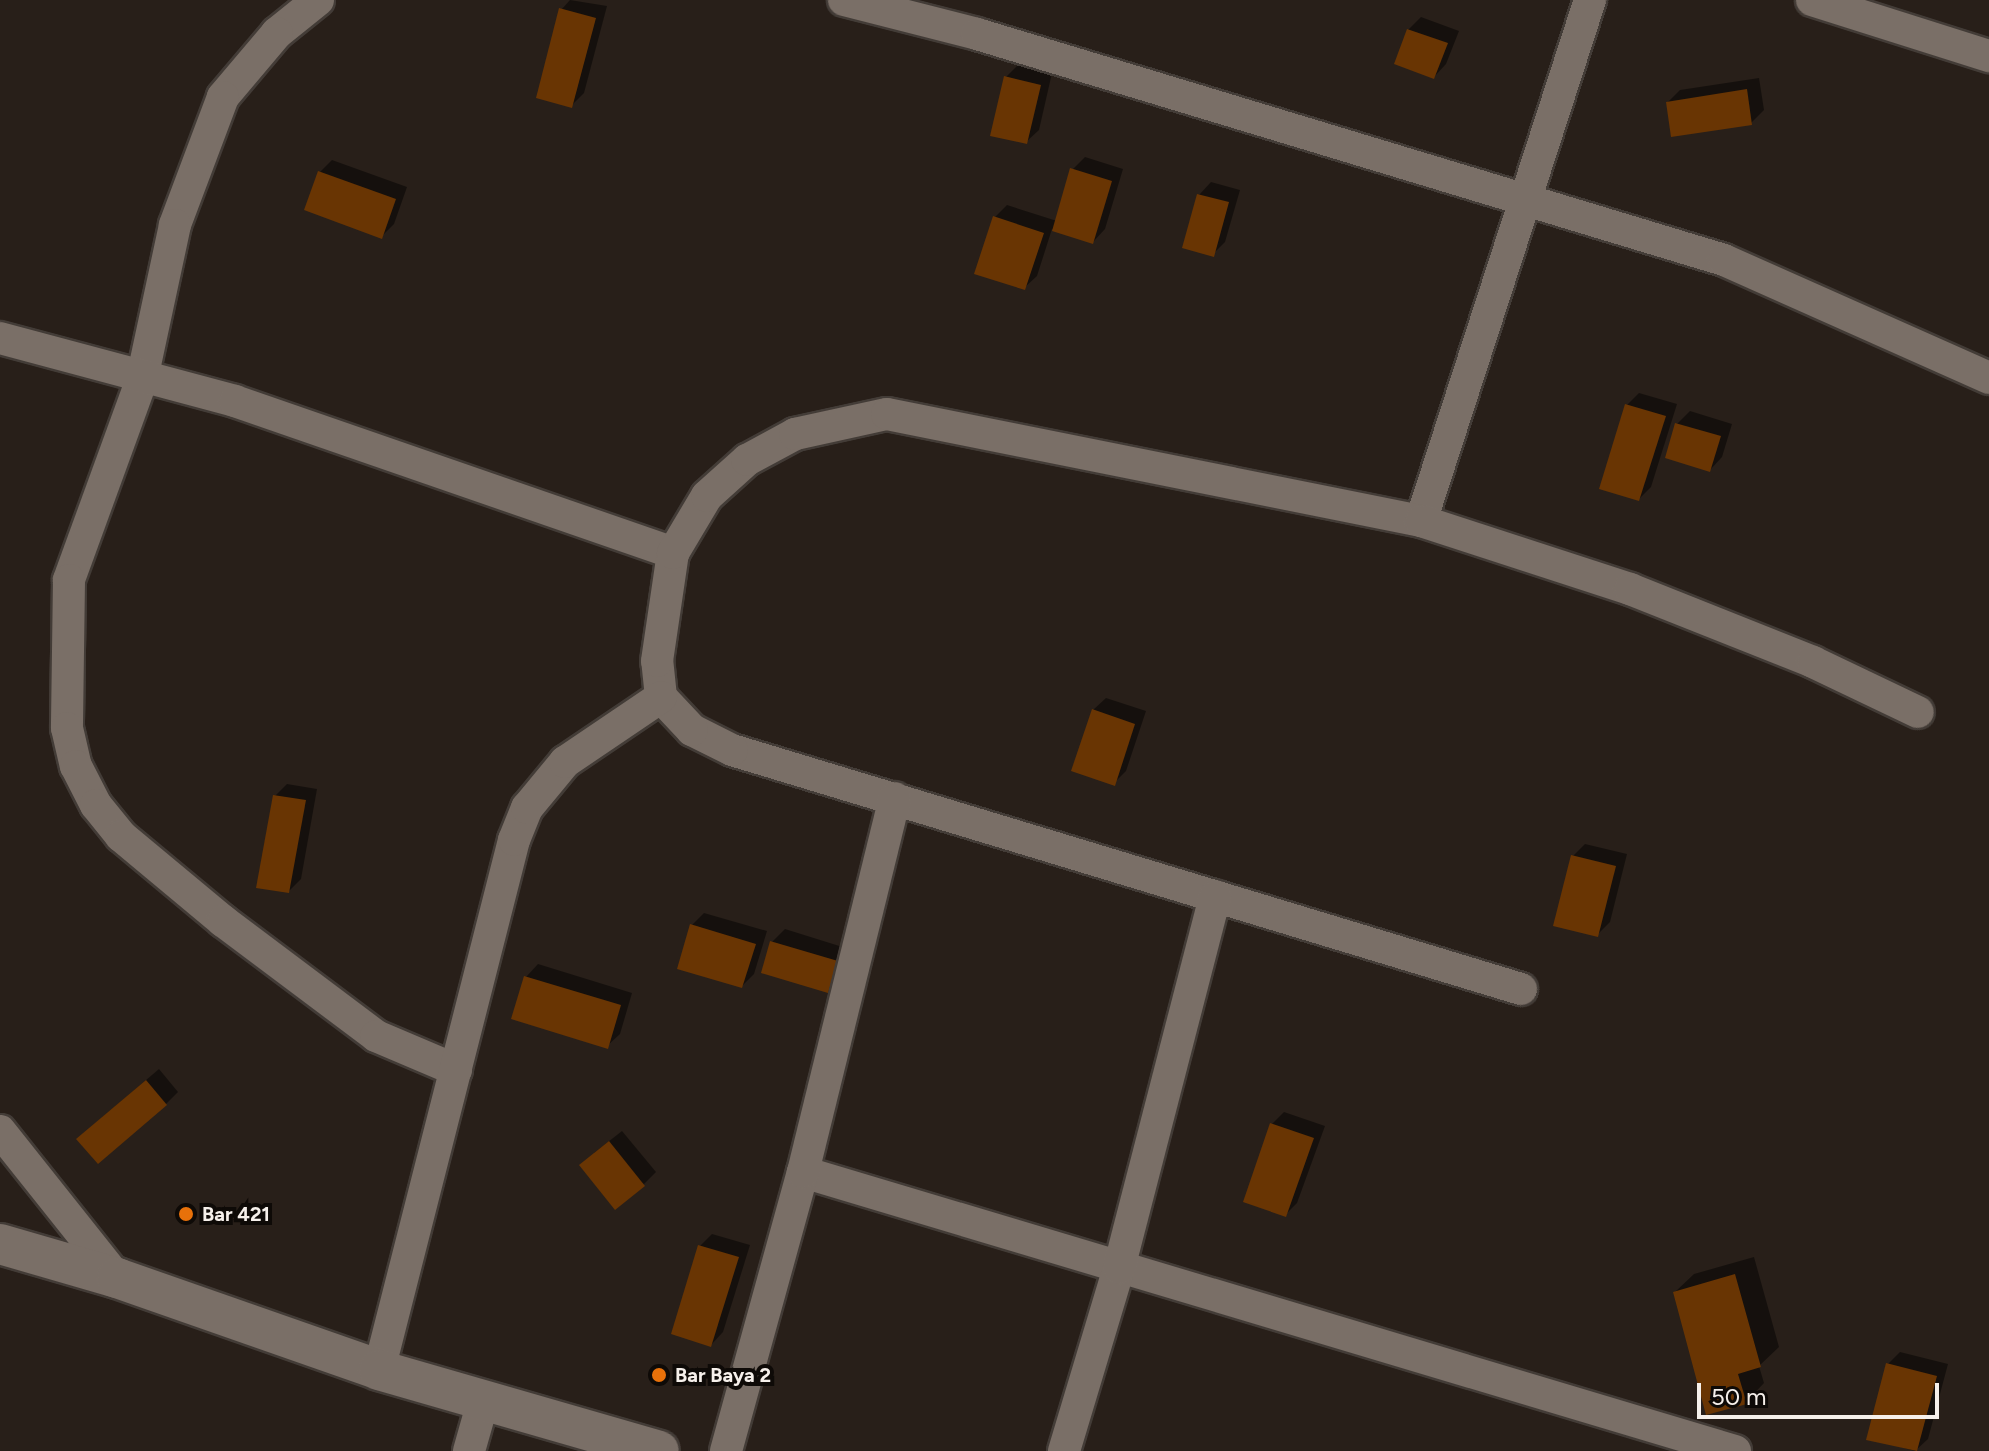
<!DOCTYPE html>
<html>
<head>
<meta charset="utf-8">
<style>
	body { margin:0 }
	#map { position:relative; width:1989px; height:1451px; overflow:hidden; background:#281f19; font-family:Figtree,sans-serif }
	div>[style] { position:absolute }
	.shadow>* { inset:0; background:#0007 }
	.building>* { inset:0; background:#693503 }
	.roads { filter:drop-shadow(2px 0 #433c37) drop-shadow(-2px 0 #433c37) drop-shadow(0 2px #433c37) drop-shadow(0 -2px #433c37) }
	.minor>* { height:32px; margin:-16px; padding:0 16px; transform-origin:16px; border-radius:16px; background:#7a6f67 }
	.tertiary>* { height:40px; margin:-20px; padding:0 20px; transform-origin:20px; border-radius:20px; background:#7a6f67 }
	.dots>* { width:22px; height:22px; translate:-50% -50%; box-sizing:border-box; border:4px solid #0e0a07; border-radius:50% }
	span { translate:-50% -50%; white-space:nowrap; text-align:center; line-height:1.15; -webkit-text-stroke:8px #0e0a07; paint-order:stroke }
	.poi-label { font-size:20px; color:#f6f0eb; font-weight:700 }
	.left { translate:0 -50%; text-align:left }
	.scale { position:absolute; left:1697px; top:1383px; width:242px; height:36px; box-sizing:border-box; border:4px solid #f6f0eb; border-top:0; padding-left:10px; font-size:24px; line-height:28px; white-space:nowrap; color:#f6f0eb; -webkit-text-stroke:6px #0e0a07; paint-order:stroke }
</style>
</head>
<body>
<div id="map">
	<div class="shadow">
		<div style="clip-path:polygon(570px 0,607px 6px,584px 93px,572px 105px,561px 10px)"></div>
		<div style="clip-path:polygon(1421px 17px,1459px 31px,1446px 64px,1434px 77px,1408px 30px)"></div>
		<div style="clip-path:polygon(1018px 65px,1052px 73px,1039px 130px,1026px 142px,1006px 77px)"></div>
		<div style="clip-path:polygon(1759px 78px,1764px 110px,1751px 123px,1668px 102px,1680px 90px)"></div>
		<div style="clip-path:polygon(1085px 157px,1123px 169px,1105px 229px,1093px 242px,1052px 229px,1037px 276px,1024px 288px,995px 217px,1007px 205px,1057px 221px,1072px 170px)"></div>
		<div style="clip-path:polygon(332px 160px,407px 187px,394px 224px,382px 236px,320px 172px)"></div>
		<div style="clip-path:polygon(1211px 182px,1240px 190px,1225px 242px,1213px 254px,1199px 195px)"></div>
		<div style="clip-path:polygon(1639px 393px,1677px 404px,1651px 487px,1639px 499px,1627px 405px)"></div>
		<div style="clip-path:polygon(1690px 411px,1732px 424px,1722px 457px,1710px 470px,1677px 424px)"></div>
		<div style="clip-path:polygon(1106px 698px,1146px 711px,1126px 771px,1114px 783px,1093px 710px)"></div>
		<div style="clip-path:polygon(287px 784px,317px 789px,301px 879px,289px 891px,275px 796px)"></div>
		<div style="clip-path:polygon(1585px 844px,1627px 854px,1610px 922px,1598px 934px,1573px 856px)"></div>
		<div style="clip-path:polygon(704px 913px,767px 931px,754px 974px,742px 986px,692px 925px)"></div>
		<div style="clip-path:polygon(785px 929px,849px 949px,840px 978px,828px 991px,763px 971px,772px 942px)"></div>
		<div style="clip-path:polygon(538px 964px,632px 993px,620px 1034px,607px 1046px,526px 977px)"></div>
		<div style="clip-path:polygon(159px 1069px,178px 1092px,166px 1104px,91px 1127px)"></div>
		<div style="clip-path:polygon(1284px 1112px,1325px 1126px,1297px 1203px,1285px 1215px,1272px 1124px)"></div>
		<div style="clip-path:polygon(622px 1131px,656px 1172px,644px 1184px,594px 1153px)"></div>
		<div style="clip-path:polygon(712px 1234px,750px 1245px,723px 1332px,711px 1345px,700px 1246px)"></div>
		<div style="clip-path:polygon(1754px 1257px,1779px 1347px,1759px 1366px,1764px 1383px,1746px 1402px,1675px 1292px,1694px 1274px)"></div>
		<div style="clip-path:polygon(1900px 1352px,1948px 1364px,1928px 1439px,1915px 1451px,1868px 1438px,1888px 1364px)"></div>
	</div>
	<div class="building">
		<div style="clip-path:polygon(559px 8px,596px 18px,572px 108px,536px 98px)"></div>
		<div style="clip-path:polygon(1407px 29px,1448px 43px,1434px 79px,1394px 64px)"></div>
		<div style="clip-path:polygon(1004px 76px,1041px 85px,1027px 144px,990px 136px)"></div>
		<div style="clip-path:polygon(1747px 89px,1752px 125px,1671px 137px,1666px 102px)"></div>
		<div style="clip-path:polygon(1070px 168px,1112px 181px,1093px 244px,1052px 231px)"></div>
		<div style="clip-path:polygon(318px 171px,396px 199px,382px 239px,304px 210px)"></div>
		<div style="clip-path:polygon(1197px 194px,1229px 202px,1214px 257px,1182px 248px)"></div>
		<div style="clip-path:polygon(993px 216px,1044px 233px,1025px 290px,974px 274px)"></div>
		<div style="clip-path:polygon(1625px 404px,1666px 416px,1639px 501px,1599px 489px)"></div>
		<div style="clip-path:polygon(1675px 423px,1721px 436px,1710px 472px,1665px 458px)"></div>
		<div style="clip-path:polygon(1092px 709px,1135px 724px,1115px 786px,1071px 771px)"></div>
		<div style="clip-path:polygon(273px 795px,306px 800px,289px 893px,256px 888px)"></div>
		<div style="clip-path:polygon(1571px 855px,1616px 866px,1598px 937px,1553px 926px)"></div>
		<div style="clip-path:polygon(690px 924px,756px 944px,742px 988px,677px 969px)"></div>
		<div style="clip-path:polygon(770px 941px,838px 961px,828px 993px,761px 973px)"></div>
		<div style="clip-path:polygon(524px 976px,621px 1005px,608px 1049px,511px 1019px)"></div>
		<div style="clip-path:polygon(146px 1080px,167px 1105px,98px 1164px,76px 1139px)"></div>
		<div style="clip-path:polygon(1270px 1123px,1314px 1138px,1286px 1217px,1243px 1202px)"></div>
		<div style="clip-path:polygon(609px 1141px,645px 1186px,615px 1210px,579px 1165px)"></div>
		<div style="clip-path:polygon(698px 1245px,739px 1257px,711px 1347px,671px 1334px)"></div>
		<div style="clip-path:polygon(1735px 1274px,1761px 1367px,1738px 1374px,1747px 1404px,1706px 1415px,1673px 1292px)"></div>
		<div style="clip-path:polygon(1886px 1363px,1937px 1376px,1917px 1451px,1866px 1440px)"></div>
	</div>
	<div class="roads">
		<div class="minor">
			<div style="left:318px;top:0;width:53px;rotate:141.2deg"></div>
			<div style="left:277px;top:33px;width:84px;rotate:130.2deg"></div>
			<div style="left:223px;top:97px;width:137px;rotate:110.6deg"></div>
			<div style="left:175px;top:225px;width:157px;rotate:102.1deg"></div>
			<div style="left:142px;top:379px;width:214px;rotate:110deg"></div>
			<div style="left:69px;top:580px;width:148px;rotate:90.8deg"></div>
			<div style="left:67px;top:728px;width:39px;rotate:77deg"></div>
			<div style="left:76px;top:766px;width:44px;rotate:62.9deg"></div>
			<div style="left:96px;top:805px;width:40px;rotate:51deg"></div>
			<div style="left:121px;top:836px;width:133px;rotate:39.8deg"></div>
			<div style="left:223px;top:921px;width:191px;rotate:36.9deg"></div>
			<div style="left:376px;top:1036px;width:87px;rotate:23deg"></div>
			<div style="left:844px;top:0;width:137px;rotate:14.3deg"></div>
			<div style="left:977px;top:34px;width:780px;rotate:16.83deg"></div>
			<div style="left:1724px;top:260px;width:290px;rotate:24deg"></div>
			<div style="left:1812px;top:0;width:186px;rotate:17.6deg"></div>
			<div style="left:0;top:338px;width:243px;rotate:15deg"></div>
			<div style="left:235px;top:401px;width:464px;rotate:19.1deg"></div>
			<div style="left:1421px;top:521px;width:548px;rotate:-72.03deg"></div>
			<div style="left:1521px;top:989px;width:824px;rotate:-163.15deg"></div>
			<div style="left:732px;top:750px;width:45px;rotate:-153.4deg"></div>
			<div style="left:692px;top:730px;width:45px;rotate:-133.2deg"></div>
			<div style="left:661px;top:697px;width:36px;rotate:-96deg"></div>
			<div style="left:657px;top:661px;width:109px;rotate:-81.6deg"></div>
			<div style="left:673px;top:553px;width:66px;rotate:-59.2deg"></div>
			<div style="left:707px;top:496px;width:54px;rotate:-42deg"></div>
			<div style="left:747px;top:460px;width:55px;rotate:-28.4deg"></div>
			<div style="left:795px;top:434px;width:94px;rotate:-12.3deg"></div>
			<div style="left:887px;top:414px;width:545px;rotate:11.33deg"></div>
			<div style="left:1421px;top:521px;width:220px;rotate:18deg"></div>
			<div style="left:1630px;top:589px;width:197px;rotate:21.7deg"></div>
			<div style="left:1813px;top:662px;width:116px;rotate:25.5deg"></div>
			<div style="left:0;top:1131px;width:188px;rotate:51.5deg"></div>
			<div style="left:803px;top:1172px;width:973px;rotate:16.67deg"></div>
			<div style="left:379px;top:1370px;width:547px;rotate:-75.71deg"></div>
			<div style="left:514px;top:840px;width:35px;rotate:-68deg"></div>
			<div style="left:527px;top:808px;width:60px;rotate:-50.4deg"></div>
			<div style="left:565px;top:762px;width:116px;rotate:-34.1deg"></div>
			<div style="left:469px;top:1451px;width:55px;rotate:-74.2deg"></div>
			<div style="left:726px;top:1451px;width:289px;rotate:-74.6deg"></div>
			<div style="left:803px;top:1172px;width:385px;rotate:-76.2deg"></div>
			<div style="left:1064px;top:1451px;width:191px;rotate:-73.3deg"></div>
			<div style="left:1119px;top:1268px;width:384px;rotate:-75.5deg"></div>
		</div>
		<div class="tertiary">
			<div style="left:0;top:1244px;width:122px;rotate:16.2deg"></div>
			<div style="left:117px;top:1278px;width:278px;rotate:19.3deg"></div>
			<div style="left:379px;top:1370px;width:291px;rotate:16.1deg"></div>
		</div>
	</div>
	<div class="dots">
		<div style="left:186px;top:1214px;background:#e8710a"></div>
		<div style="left:659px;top:1375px;background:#e8710a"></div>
	</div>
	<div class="poi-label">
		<span class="left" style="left:202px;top:1214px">Bar 421</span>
		<span class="left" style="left:675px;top:1375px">Bar Baya 2</span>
	</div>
	<div class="scale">50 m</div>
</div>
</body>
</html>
